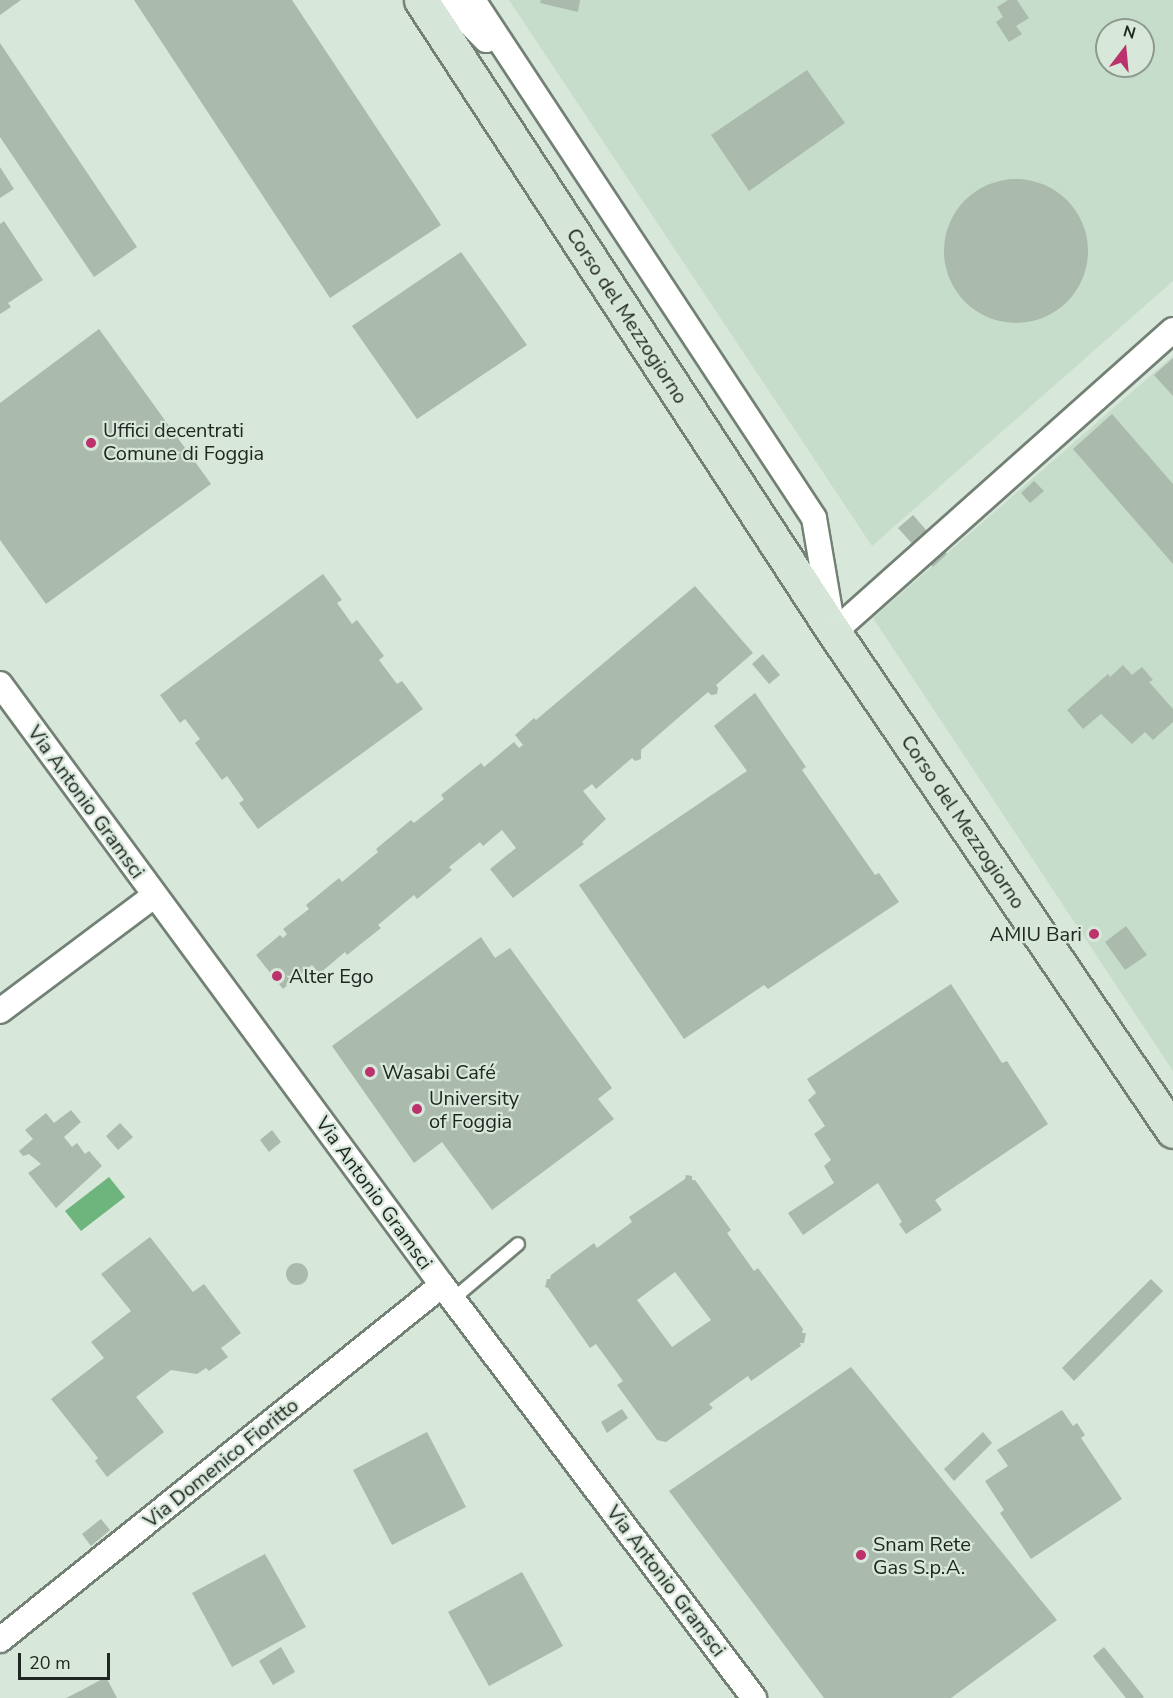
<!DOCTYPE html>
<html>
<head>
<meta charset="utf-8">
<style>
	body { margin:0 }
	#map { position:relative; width:1173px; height:1698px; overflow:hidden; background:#d7e7d9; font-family:"Nunito Sans",sans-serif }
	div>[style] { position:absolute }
	.built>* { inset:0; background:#c7ddcb }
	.water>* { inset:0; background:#6eb47d }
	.building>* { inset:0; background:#aabaac }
	.round { border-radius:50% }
	.roads { filter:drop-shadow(2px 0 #738175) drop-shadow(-2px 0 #738175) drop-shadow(0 2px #738175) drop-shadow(0 -2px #738175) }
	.service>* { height:12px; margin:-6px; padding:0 6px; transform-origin:6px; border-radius:6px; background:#fff }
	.minor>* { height:24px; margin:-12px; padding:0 12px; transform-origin:12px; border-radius:12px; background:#fff }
	.secondary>* { height:33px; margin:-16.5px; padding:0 16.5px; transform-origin:16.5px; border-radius:16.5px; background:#d5e6d9 }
	.dots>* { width:16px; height:16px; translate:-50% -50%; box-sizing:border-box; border:3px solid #d7e7d9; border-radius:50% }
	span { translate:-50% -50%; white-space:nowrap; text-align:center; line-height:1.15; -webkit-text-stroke:4.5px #d7e7d9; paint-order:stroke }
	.street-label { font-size:20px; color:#202621 }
	.poi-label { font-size:20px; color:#202621 }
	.left { translate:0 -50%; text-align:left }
	.right { translate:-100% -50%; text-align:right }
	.north { position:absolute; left:1095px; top:18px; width:60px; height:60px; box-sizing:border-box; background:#d7e7d9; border:2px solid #8e9a8f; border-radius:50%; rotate:16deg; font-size:16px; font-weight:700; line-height:24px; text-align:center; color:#202621 }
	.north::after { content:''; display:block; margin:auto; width:21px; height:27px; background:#bc326c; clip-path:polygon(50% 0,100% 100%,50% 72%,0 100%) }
	.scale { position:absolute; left:18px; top:1653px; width:92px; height:27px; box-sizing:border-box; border:3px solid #202621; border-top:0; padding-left:8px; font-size:18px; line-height:21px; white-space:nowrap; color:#202621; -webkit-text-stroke:4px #d7e7d9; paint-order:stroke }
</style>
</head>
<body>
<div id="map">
	<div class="built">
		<div style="clip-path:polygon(evenodd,509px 0,1173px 0,1173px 281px,872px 546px,509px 0,1107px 30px,1143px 30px,1143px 66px,1107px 66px,1107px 30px)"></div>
		<div style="clip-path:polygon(1173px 356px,1173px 1071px,873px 618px)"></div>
	</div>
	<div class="water">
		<div style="clip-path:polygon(109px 1177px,125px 1197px,81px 1231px,65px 1211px)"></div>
	</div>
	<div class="building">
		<div style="clip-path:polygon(0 0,21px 0,0 15px)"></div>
		<div style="clip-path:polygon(134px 0,292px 0,441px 225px,330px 298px)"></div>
		<div style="clip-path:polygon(541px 0,580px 0,578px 12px,540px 3px)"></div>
		<div style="clip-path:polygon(1008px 0,1017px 0,1029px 18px,1016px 26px,1022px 34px,1009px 42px,996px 22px,1003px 17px,997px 7px)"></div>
		<div style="clip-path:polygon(0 43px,137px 247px,94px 277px,0 137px)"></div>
		<div style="clip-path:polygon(807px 70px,845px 123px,749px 191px,711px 135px)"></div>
		<div style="clip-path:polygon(0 167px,14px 189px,0 198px)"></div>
		<div class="round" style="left:944px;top:179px;width:144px;height:144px"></div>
		<div style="clip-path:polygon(4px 221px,43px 280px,8px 303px,11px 307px,0 314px,0 224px)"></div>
		<div style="clip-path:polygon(461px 252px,527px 345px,417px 419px,352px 326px)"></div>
		<div style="clip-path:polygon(99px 329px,211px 484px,46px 604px,0 540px,0 403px)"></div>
		<div style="clip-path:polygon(1173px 358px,1173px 396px,1154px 375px)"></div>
		<div style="clip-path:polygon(1112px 414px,1173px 484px,1173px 564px,1073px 449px)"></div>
		<div style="clip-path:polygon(1034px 481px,1044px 491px,1030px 503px,1021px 493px)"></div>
		<div style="clip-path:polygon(913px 515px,947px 554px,933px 567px,898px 528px)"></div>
		<div style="clip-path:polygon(323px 574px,342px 600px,337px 603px,352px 624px,357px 620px,384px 656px,379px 660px,397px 684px,402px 681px,423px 709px,258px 829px,239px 803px,244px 800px,227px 776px,222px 780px,195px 743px,200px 739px,185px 719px,180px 723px,160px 695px)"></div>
		<div style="clip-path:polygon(695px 586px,753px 653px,716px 685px,718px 688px,717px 694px,711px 695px,708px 692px,641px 750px,641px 759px,635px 761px,632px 758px,596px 789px,592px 784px,583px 791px,606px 819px,582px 842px,584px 844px,513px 898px,490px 869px,516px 848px,502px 830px,483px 846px,480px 842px,449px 867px,452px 870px,417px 899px,414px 895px,378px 925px,381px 928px,347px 955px,345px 952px,319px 974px,312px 965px,283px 989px,256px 955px,280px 935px,283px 938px,287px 934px,283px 929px,309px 909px,306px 905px,339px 878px,342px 882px,378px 852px,376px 849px,411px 820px,414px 823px,444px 799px,441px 795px,481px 763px,484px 767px,514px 742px,519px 748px,523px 745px,515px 735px,534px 718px,536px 720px)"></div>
		<div style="clip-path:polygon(763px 654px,780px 675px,769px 684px,752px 664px)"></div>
		<div style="clip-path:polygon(1123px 665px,1132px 675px,1142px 667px,1153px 680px,1149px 682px,1173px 709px,1173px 722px,1153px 740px,1145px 732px,1132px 744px,1101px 714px,1083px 729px,1067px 710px,1108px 674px,1110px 677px)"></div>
		<div style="clip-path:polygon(755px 693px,806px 767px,802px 770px,875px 875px,879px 873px,899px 902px,768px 989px,764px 985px,684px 1039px,579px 885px,747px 771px,714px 726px)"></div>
		<div style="clip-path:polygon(1126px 926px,1147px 955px,1125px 970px,1105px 942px)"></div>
		<div style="clip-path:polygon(481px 937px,495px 958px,510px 948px,612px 1088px,598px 1099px,614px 1119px,492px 1210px,442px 1142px,414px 1163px,332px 1046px)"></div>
		<div style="clip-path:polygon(951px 984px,1002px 1063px,1007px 1061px,1048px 1124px,935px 1200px,942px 1210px,906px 1234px,899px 1224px,902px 1222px,878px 1183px,803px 1235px,788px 1213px,834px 1183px,824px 1166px,831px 1160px,814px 1134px,825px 1126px,808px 1100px,816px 1093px,807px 1079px)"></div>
		<div style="clip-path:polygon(71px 1110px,81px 1122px,64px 1137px,72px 1147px,77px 1143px,85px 1154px,89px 1151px,102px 1166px,56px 1208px,28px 1173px,41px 1164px,29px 1154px,23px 1156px,19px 1151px,33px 1139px,25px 1130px,46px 1113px,54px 1123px)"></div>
		<div style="clip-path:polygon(120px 1123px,133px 1137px,118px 1150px,106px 1136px)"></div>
		<div style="clip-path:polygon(272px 1130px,281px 1142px,269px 1152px,260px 1140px)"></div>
		<div style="clip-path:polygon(evenodd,686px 1175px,692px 1176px,692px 1180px,695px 1180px,731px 1230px,727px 1233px,754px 1271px,758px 1268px,803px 1329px,802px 1333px,806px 1333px,804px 1343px,800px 1343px,801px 1346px,751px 1381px,748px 1376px,709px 1404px,713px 1408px,666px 1442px,657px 1440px,617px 1385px,623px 1381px,596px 1344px,590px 1348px,548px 1288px,545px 1287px,547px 1279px,550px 1279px,551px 1275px,594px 1243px,597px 1248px,632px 1222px,629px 1217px,685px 1179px,686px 1175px,675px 1272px,711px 1320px,672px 1347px,637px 1300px,675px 1272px)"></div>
		<div style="clip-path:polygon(150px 1237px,193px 1292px,204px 1284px,241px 1333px,221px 1348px,228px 1357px,209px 1371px,206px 1368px,197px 1374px,171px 1370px,136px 1397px,164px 1432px,107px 1477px,95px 1461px,98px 1458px,51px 1399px,104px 1358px,91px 1342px,131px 1311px,101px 1274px)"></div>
		<div class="round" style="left:286px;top:1263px;width:22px;height:22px"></div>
		<div style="clip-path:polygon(1151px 1279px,1163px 1291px,1074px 1381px,1062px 1368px)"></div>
		<div style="clip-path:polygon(851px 1367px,1057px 1620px,951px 1698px,824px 1698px,669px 1491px)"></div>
		<div style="clip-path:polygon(622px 1409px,628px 1418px,607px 1433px,601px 1422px)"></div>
		<div style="clip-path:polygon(1062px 1410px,1073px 1426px,1077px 1423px,1085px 1435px,1081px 1438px,1122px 1499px,1031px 1559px,1000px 1513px,1004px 1510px,985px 1481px,1008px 1466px,997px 1450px)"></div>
		<div style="clip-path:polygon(427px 1432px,466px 1507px,392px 1545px,353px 1470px)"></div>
		<div style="clip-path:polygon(983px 1432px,992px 1443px,954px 1481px,944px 1469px)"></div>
		<div style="clip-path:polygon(101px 1519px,110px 1530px,91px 1546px,82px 1534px)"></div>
		<div style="clip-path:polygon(265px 1554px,306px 1627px,232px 1667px,192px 1593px)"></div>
		<div style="clip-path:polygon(522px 1572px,563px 1646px,489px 1686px,448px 1612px)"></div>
		<div style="clip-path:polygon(281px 1647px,295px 1672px,273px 1685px,259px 1661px)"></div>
		<div style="clip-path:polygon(1104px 1647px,1144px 1697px,1142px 1698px,1126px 1698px,1094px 1658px,1093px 1656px)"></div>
		<div style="clip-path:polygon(106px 1677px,117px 1698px,66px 1698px,82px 1690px)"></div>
	</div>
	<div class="roads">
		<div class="service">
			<div style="left:453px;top:1299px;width:85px;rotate:-40.2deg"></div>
		</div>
		<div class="minor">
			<div style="left:447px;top:0;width:56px;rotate:45.7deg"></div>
			<div style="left:473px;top:0;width:620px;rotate:56.64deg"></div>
			<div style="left:814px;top:518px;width:107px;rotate:80.3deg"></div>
			<div style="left:834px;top:632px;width:454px;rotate:-41.7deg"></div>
			<div style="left:0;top:684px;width:746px;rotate:53.67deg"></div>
			<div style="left:442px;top:1285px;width:518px;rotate:52.93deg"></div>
			<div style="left:0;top:1011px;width:192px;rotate:-36.8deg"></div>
			<div style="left:0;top:1640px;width:567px;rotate:-38.77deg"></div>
		</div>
		<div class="secondary">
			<div style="left:421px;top:0;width:755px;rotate:56.84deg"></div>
			<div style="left:834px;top:632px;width:603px;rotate:55.81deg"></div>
		</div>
	</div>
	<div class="dots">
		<div style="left:91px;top:443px;background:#bc326c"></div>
		<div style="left:1094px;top:934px;background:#bc326c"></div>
		<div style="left:277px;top:976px;background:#bc326c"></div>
		<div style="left:370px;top:1072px;background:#bc326c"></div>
		<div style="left:417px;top:1109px;background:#bc326c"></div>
		<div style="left:861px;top:1555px;background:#bc326c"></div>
	</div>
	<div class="street-label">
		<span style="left:627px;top:316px;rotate:57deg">Corso del Mezzogiorno</span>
		<span style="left:86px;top:802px;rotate:54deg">Via Antonio Gramsci</span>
		<span style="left:963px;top:822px;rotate:56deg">Corso del Mezzogiorno</span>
		<span style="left:374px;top:1193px;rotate:54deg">Via Antonio Gramsci</span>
		<span style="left:221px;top:1463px;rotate:-39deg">Via Domenico Fioritto</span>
		<span style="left:666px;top:1581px;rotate:53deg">Via Antonio Gramsci</span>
	</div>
	<div class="poi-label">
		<span class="left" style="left:103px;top:442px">Uffici decentrati<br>Comune di Foggia</span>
		<span class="right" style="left:1082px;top:934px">AMIU Bari</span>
		<span class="left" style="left:289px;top:976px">Alter Ego</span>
		<span class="left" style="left:382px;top:1072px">Wasabi Café</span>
		<span class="left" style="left:429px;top:1110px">University<br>of Foggia</span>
		<span class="left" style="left:873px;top:1556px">Snam Rete<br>Gas S.p.A.</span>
	</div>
	<div class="north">N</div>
	<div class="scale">20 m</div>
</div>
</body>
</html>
